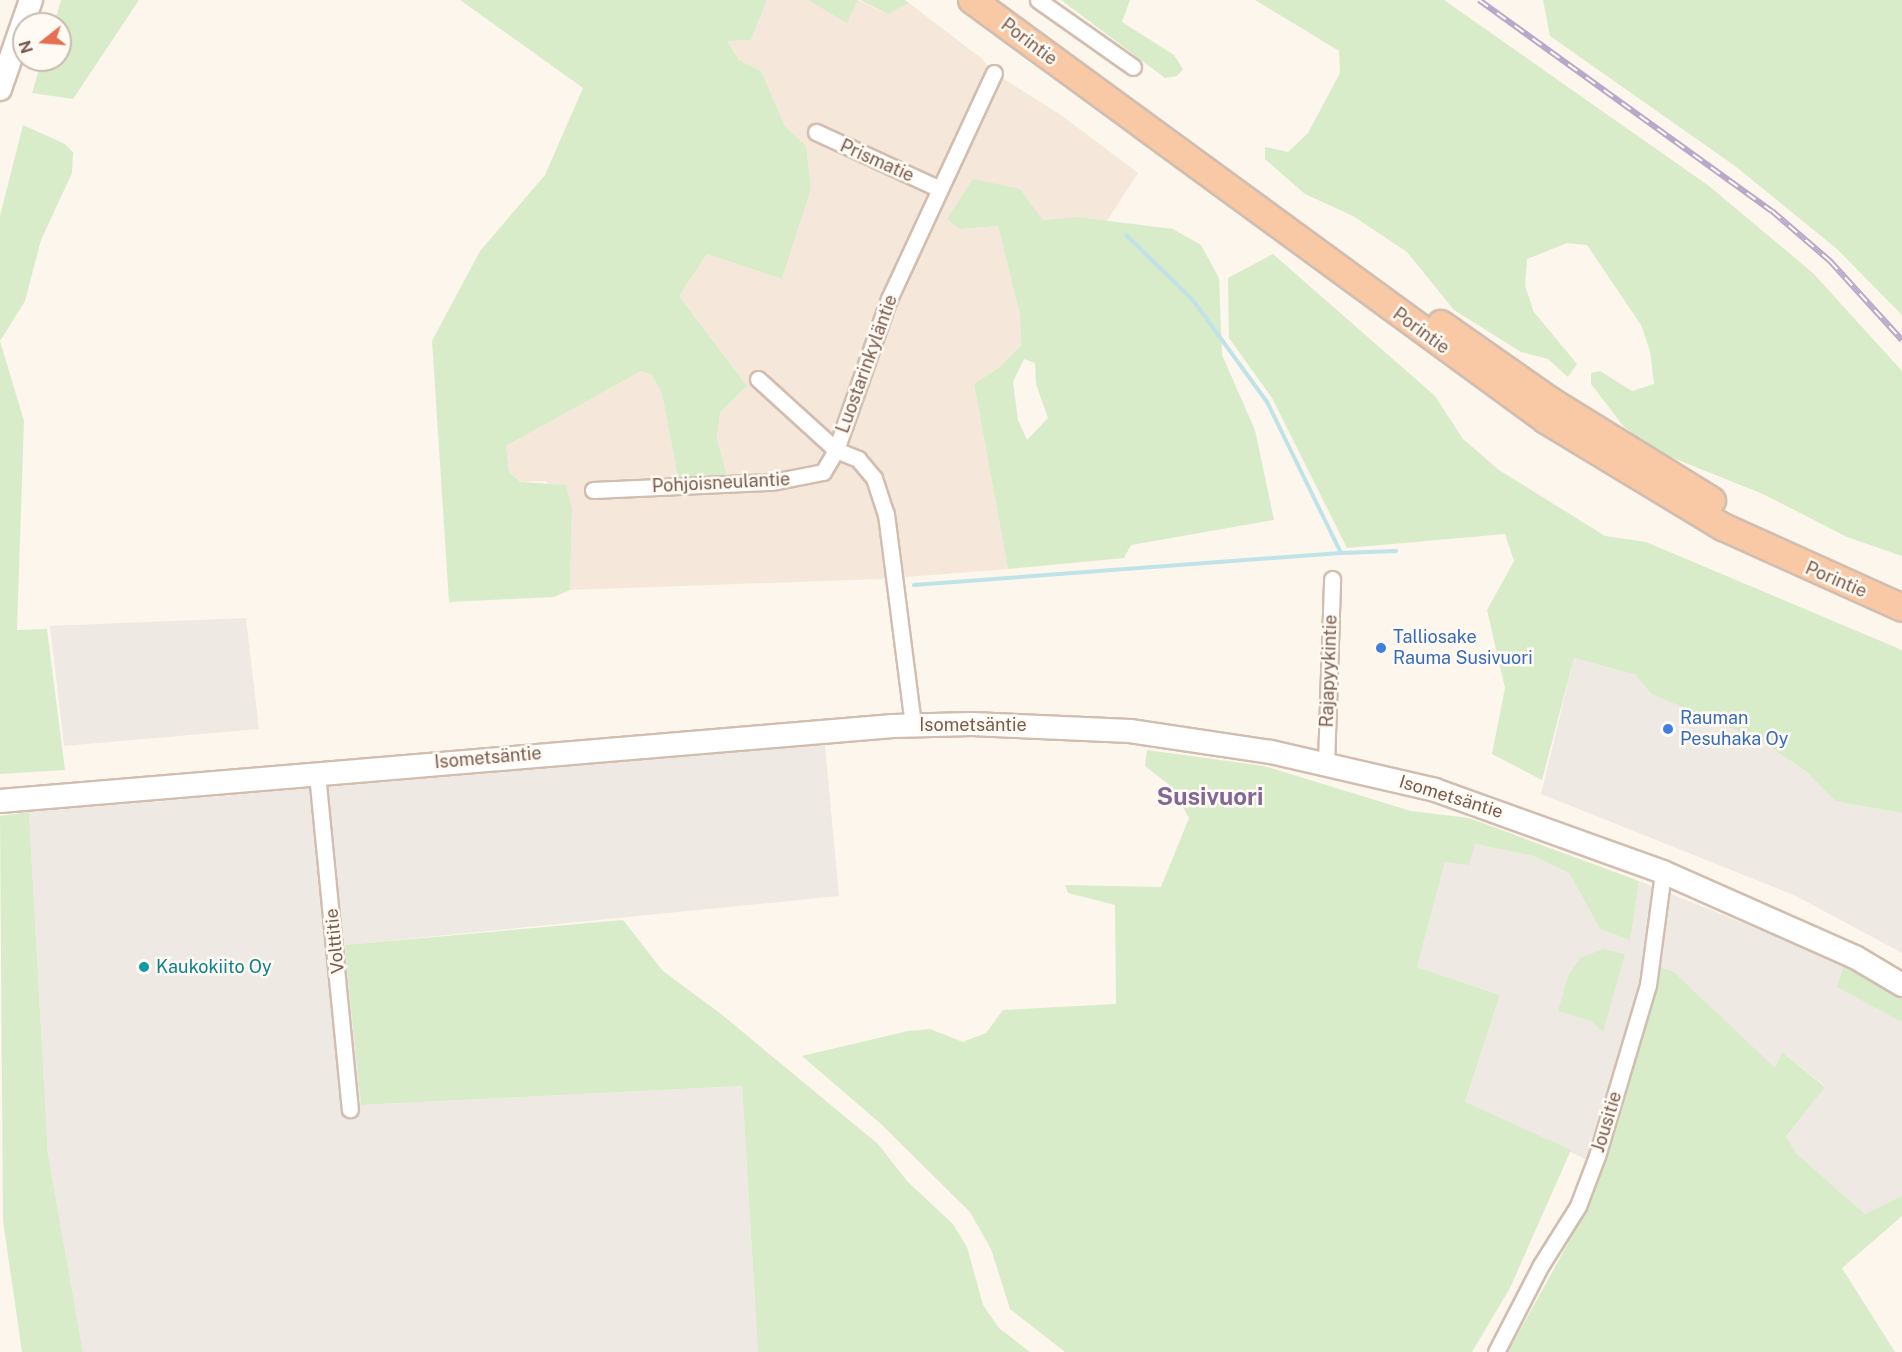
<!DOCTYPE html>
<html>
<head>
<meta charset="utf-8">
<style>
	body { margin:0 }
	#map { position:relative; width:1902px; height:1352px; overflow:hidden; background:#fdf6ec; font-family:"Public Sans",sans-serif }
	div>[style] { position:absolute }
	.residential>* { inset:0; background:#f5e8da }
	.industrial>* { inset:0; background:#efe9e4 }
	.green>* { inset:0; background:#d8ecc9 }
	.stream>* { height:4px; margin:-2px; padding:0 2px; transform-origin:2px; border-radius:2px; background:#bfe3e8 }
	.roads { filter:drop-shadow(2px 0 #d1beb0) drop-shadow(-2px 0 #d1beb0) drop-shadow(0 2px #d1beb0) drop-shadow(0 -2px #d1beb0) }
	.minor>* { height:15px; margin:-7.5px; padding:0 7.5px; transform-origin:7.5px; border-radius:7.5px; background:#fff }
	.secondary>* { height:22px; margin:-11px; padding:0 11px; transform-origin:11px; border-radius:11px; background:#fff }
	.trunk>* { height:26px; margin:-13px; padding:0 13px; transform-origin:13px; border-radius:13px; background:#f9c8a4 }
	.rail>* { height:6px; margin-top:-3px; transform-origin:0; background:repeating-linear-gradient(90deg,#fffaf3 0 11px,#b9a8c9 0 22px); box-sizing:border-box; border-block:2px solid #b9a8c9 }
	.dots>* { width:16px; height:16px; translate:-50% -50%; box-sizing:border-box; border:3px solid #fffaf3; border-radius:50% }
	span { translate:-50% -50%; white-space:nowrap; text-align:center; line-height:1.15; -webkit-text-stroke:5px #fffaf3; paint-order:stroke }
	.street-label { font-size:18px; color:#7a5c4d }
	.shop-label { font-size:18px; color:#366cbe }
	.left { translate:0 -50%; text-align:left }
	.culture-label { font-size:18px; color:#0d838f }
	.district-label { font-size:24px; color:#846695; font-weight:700 }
	.north { position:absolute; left:12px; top:12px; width:60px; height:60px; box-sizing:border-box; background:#fffaf3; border:2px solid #cabbb1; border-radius:50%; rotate:253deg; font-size:16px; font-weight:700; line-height:24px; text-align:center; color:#7a5c4d }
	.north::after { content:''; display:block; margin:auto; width:21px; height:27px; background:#e76f51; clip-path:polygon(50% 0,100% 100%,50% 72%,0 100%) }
</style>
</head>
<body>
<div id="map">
	<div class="residential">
		<div style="clip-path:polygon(767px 0,808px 0,847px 22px,858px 0,888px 14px,909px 3px,981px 58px,994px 73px,1061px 115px,1138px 173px,1107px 221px,1077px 217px,1043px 220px,1020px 189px,960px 229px,998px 226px,1020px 315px,1021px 345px,1001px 366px,974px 384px,1008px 569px,880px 579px,570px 590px,572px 510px,546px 481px,522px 482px,509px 472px,506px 446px,641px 371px,652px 375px,662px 394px,678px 477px,727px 476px,717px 438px,720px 413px,747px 386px,679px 296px,707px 254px,782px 279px,811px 189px,806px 146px,785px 126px,761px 71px,739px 60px,727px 41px,751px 40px)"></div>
	</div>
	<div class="industrial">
		<div style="clip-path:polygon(246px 618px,259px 729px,64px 746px,50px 626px)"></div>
		<div style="clip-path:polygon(1574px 658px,1636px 675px,1651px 694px,1761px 741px,1807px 772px,1835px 801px,1902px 813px,1902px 953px,1796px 896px,1541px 794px)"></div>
		<div style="clip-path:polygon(825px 745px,839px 896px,346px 945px,361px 1105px,742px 1086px,758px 1352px,83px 1352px,48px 1154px,29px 812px)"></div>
		<div style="clip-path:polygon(1475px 844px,1533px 856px,1569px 873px,1600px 929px,1629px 939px,1639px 881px,1844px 964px,1873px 1004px,1902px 1022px,1902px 1198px,1865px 1214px,1797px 1154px,1786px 1138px,1825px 1086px,1782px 1052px,1775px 1069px,1674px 972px,1659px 968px,1602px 1167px,1465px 1102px,1500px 995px,1417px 967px,1445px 862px)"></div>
	</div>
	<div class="green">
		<div style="clip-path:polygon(61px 0,139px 0,73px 99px,32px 93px,42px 60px,60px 60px,60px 24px,54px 24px)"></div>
		<div style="clip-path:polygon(460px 0,767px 0,751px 40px,727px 41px,739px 60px,761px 71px,785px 126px,806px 146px,811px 189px,782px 279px,707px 254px,679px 296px,747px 386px,720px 413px,717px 438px,727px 476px,678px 477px,662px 394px,652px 375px,641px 371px,506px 446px,509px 472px,521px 482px,566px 485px,572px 510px,570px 590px,554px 597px,449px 602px,432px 341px,480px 251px,545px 175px,583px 88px)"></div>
		<div style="clip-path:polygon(808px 0,858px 0,847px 23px)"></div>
		<div style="clip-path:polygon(860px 0,905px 0,909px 3px,888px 14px)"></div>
		<div style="clip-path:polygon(1061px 0,1130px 0,1122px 22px,1174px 55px,1183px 69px,1177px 76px,1165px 78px)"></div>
		<div style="clip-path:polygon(1255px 0,1444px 0,1709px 186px,1813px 273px,1902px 371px,1902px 556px,1847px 537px,1763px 494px,1658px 452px,1624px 427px,1591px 384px,1591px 373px,1600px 371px,1632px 391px,1654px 384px,1650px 351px,1641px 325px,1587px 245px,1567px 243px,1527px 259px,1525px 286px,1534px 312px,1577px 364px,1568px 377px,1548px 359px,1521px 352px,1454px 310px,1407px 252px,1353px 216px,1305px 194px,1265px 159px,1265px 147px,1288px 152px,1308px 133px,1340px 73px,1339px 51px)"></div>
		<div style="clip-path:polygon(1543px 0,1902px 0,1902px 315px,1837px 249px,1735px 166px,1550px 36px)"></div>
		<div style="clip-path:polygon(23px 125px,65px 144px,73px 152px,72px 173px,41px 240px,25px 301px,0 341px,0 216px)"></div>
		<div style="clip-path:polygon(evenodd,973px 179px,1020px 189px,1043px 220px,1077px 217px,1173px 229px,1201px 245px,1219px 278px,1222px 355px,1255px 430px,1274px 520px,1131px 545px,1124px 558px,1008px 569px,974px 384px,1001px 366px,1021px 345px,1020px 315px,998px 226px,960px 229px,947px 219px,973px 179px,1024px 359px,1035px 363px,1036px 384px,1048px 418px,1027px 440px,1018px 420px,1013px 382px,1024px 359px)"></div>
		<div style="clip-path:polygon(1273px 254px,1435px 396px,1463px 439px,1499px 470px,1605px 536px,1646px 542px,1902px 650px,1902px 813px,1835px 801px,1807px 772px,1761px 741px,1651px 694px,1636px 675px,1574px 658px,1542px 780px,1492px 754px,1505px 688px,1487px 610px,1514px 561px,1505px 534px,1347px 548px,1272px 398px,1229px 338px,1228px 278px)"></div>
		<div style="clip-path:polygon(0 341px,24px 421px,17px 630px,47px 629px,65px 770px,0 774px)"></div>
		<div style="clip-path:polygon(1147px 750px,1264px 766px,1411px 811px,1469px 818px,1639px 881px,1630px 940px,1600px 929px,1569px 873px,1533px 856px,1475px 844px,1469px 865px,1445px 862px,1417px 967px,1500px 995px,1465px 1102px,1571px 1150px,1510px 1288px,1472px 1352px,1065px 1352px,1010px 1309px,991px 1249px,970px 1212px,881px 1124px,802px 1056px,908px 1031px,930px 1029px,963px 1042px,986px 1033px,1003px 1010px,1116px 1004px,1115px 905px,1068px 893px,1065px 885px,1161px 887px,1189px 818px,1172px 787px,1145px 766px)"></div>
		<div style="clip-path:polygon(29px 812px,48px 1154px,83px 1352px,22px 1352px,3px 1221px,0 816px)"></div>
		<div style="clip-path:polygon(623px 920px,663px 971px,721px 1014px,878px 1144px,907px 1181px,953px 1224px,967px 1247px,983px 1305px,999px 1328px,1030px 1352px,758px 1352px,742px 1086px,361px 1105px,345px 945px)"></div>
		<div style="clip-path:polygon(1603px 949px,1625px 954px,1603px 1032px,1591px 1021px,1558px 1011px,1568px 976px,1580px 958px)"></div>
		<div style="clip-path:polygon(1844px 964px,1902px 994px,1902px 1022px,1837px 987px)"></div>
		<div style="clip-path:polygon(1659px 967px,1674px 972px,1775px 1068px,1782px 1052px,1825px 1087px,1786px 1137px,1797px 1154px,1865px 1214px,1902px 1196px,1902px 1216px,1842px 1268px,1895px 1352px,1508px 1352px,1588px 1207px)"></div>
	</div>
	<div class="stream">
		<div style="left:1341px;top:553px;width:55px;rotate:-2.1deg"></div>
		<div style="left:914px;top:585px;width:428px;rotate:-4.3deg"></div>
		<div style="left:1341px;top:553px;width:168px;rotate:-116.1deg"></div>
		<div style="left:1267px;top:402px;width:126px;rotate:-126deg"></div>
		<div style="left:1193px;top:300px;width:93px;rotate:-135.9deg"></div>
	</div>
	<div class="roads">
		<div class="minor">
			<div style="left:1038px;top:0;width:116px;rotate:35.2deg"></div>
			<div style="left:816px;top:132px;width:134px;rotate:24.7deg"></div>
			<div style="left:758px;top:379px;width:105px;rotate:42.3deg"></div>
			<div style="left:836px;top:450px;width:24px;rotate:22deg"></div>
			<div style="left:858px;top:459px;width:25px;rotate:50deg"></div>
			<div style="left:874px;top:478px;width:38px;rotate:72deg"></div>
			<div style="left:886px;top:514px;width:213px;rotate:82.7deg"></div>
			<div style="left:593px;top:490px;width:179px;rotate:-2.6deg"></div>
			<div style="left:772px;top:482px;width:52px;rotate:-11.1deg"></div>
			<div style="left:823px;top:472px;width:26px;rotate:-59deg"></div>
			<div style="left:836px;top:450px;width:160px;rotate:-70.7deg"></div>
			<div style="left:889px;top:299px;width:249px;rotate:-65.1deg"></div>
			<div style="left:1326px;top:764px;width:185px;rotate:-88.1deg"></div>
			<div style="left:317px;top:774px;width:337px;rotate:84.4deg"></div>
			<div style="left:1496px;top:1352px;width:98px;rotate:-62.7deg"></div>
			<div style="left:1541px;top:1265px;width:70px;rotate:-57.9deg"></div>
			<div style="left:1578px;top:1206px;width:53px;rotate:-69.2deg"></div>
			<div style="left:1597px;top:1156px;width:178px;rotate:-73.4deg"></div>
			<div style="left:1648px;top:985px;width:114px;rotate:-82.4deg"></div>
		</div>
		<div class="secondary">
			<div style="left:0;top:89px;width:94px;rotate:-70.8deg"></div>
			<div style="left:0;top:801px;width:896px;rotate:-4.8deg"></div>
			<div style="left:893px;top:726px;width:79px;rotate:-1.5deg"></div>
			<div style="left:972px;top:724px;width:158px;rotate:2.5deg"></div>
			<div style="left:1130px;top:731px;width:143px;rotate:8.5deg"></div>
			<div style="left:1271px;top:752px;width:168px;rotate:13deg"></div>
			<div style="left:1435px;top:790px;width:242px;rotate:19.8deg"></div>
			<div style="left:1663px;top:872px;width:210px;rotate:23.9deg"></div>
			<div style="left:1855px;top:957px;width:55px;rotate:30.8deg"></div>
		</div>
		<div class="trunk">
			<div style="left:972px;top:0;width:711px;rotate:36.19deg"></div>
			<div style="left:1546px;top:420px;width:207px;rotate:31.2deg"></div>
			<div style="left:1723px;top:527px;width:196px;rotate:24.3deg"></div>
			<div style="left:1441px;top:324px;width:136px;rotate:35.1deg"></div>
			<div style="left:1552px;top:402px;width:188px;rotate:31.7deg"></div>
		</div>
	</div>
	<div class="rail">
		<div style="left:1479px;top:0;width:361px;rotate:35.8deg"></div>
		<div style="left:1772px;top:211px;width:77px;rotate:40.8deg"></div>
		<div style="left:1830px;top:261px;width:107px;rotate:47.7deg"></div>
	</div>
	<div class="dots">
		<div style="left:1381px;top:648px;background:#3f7fe0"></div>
		<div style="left:1668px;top:729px;background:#3f7fe0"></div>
		<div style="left:144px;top:967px;background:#0f9aa8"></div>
	</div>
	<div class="street-label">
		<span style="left:1029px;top:42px;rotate:37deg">Porintie</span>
		<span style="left:877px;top:161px;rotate:24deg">Prismatie</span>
		<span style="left:1421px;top:331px;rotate:36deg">Porintie</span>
		<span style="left:867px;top:364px;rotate:-70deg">Luostarinkyläntie</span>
		<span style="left:721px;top:483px;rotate:-3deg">Pohjoisneulantie</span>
		<span style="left:1836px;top:580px;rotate:23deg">Porintie</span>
		<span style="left:1329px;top:671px;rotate:-88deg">Rajapyykintie</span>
		<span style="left:973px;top:725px">Isometsäntie</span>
		<span style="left:488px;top:758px;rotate:-5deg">Isometsäntie</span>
		<span style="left:1451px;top:797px;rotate:17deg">Isometsäntie</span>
		<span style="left:335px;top:941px;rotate:-96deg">Volttitie</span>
		<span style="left:1607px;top:1122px;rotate:-73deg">Jousitie</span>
	</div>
	<div class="shop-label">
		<span class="left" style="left:1393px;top:648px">Talliosake<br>Rauma Susivuori</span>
		<span class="left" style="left:1680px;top:729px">Rauman<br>Pesuhaka Oy</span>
	</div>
	<div class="culture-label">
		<span class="left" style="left:156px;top:967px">Kaukokiito Oy</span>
	</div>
	<div class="district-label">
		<span style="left:1210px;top:797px">Susivuori</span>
	</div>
	<div class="north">N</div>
</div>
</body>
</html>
